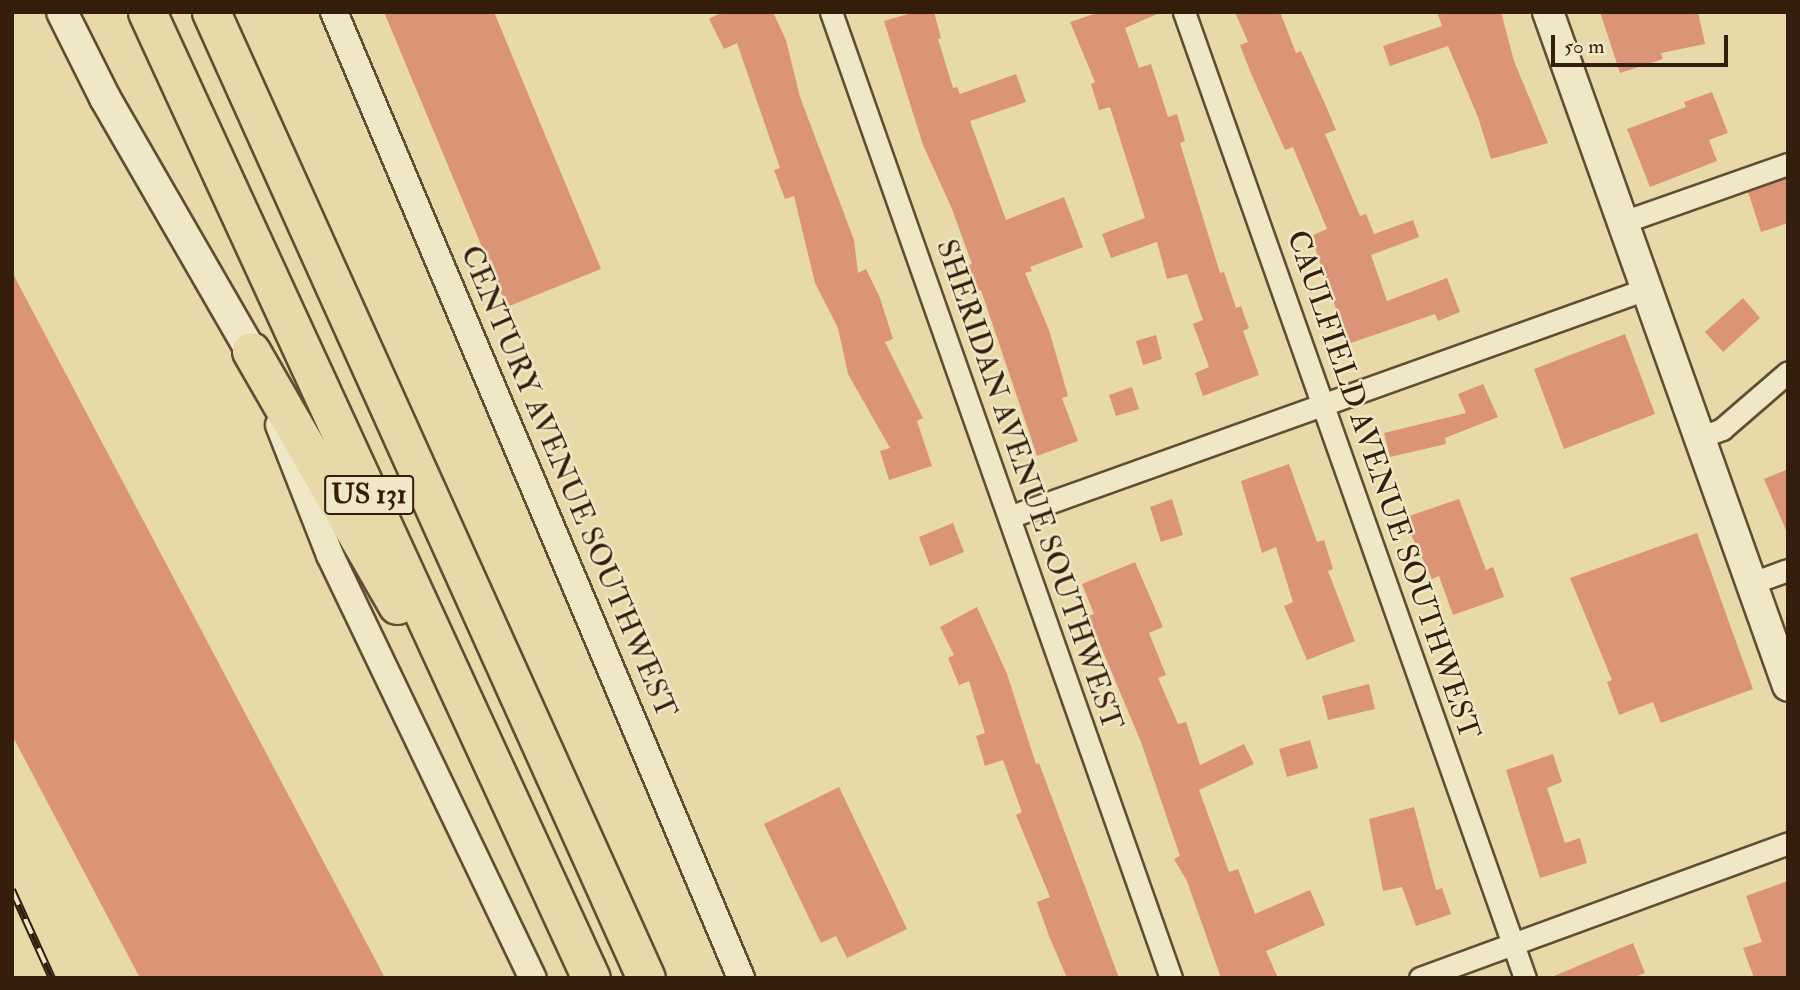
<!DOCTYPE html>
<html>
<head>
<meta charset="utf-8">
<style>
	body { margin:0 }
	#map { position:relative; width:1800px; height:990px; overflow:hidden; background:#e7daa8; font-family:"IM FELL Double Pica",serif }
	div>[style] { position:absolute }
	.building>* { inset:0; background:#dc9477 }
	.roads { filter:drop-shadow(2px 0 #614d32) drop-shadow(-2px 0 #614d32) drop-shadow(0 2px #614d32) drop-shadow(0 -2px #614d32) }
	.minor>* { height:21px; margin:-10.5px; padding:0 10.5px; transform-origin:10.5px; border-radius:10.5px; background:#efe7c6 }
	.tertiary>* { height:26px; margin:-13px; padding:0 13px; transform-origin:13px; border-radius:13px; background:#efe7c6 }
	.secondary>* { height:30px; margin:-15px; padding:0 15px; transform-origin:15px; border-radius:15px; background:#efe7c6 }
	.motorway>* { height:37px; margin:-18.5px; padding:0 18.5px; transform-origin:18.5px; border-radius:18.5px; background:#e7daa8 }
	.rail>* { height:8px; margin-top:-4px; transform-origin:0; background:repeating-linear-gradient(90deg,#efe7c6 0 16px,#341e0b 0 32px); box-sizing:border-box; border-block:2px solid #341e0b }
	span { translate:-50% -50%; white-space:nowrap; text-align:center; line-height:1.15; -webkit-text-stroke:5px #efe7c6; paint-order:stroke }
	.shield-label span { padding:2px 5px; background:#efe7c6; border:2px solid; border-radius:5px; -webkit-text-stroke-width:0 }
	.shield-label { font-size:28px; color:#341e0b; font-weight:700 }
	.street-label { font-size:30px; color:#341e0b }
	.frame { position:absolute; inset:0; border:14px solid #341e0b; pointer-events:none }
	.scale { position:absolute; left:1551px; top:35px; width:177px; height:32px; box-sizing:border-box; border:4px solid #341e0b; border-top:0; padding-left:9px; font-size:21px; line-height:24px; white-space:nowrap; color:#341e0b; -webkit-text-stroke:5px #efe7c6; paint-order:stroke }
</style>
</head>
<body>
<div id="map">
	<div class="building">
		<div style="clip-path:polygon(384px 12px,494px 12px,601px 269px,507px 307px)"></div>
		<div style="clip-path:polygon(722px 12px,773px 12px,786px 40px,800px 97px,854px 240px,858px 273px,866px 269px,880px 298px,893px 339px,885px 342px,923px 418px,917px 421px,932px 466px,889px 480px,880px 451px,890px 448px,848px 374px,838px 328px,815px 283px,794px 196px,785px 199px,774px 170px,780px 168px,737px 43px,724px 49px,709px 19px)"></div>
		<div style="clip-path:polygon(915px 12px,934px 12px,941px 38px,938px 39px,953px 88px,957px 87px,960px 94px,1016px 74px,1026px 102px,970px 121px,1006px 220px,1064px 197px,1083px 247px,1030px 267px,1032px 271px,1025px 273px,1049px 330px,1068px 396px,1062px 398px,1078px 441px,1037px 456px,981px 290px,975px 292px,965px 266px,972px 264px,952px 209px,923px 145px,884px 21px)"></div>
		<div style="clip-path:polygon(1100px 12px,1162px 12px,1125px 28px,1139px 68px,1151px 64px,1168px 117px,1177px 114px,1185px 141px,1180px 143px,1220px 273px,1224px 272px,1236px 308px,1241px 306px,1249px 328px,1243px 331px,1259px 375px,1203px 396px,1195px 373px,1209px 367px,1193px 324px,1203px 320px,1187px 274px,1167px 279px,1157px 242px,1111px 258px,1102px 234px,1145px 218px,1110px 107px,1099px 110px,1091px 84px,1095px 82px,1070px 22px)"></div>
		<div style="clip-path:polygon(1235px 12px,1280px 12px,1296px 53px,1301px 51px,1326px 106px,1336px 130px,1325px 134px,1360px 216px,1366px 214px,1374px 234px,1413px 220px,1419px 237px,1371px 255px,1387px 301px,1447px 278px,1460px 312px,1438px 321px,1435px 314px,1348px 344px,1311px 236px,1327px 229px,1293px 147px,1285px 150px,1250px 71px,1240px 45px,1248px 42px)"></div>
		<div style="clip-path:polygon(1437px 12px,1501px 12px,1514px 61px,1548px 143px,1491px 159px,1478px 117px,1448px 46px,1390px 66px,1383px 46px,1442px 26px)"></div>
		<div style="clip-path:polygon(1600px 12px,1698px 12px,1705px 44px,1661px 53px,1663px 59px,1620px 73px)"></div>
		<div style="clip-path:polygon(1712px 92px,1728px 133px,1709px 140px,1717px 161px,1650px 187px,1627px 129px,1686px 107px,1684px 102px)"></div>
		<div style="clip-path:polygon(1788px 178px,1788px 223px,1761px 232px,1748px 192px)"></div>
		<div style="clip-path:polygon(12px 272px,385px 978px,140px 978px,12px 735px)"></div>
		<div style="clip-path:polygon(1743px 298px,1760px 318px,1723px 352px,1705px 332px)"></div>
		<div style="clip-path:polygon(1625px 334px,1655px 414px,1564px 449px,1534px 369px)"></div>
		<div style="clip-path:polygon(1156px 335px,1162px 359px,1143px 365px,1136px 341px)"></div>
		<div style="clip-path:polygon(1483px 384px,1498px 417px,1445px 438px,1446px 444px,1390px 457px,1384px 433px,1466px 413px,1458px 394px)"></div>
		<div style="clip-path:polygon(1132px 387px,1139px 409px,1116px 416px,1109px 395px)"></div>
		<div style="clip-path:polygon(1289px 464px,1317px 542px,1324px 540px,1333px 569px,1328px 571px,1355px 641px,1307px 660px,1284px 606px,1293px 602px,1276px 547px,1262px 553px,1241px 481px)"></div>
		<div style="clip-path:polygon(1788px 469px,1788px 535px,1764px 479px)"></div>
		<div style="clip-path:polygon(1172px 499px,1183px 535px,1161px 542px,1150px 507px)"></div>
		<div style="clip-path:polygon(1459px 499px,1486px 570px,1493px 567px,1504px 597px,1453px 615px,1439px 576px,1432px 579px,1403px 518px)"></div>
		<div style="clip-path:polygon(953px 523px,964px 552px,930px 566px,919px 537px)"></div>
		<div style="clip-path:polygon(1697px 533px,1753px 689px,1661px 723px,1653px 702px,1619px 715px,1607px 682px,1612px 680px,1570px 578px)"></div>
		<div style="clip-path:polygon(1135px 562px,1163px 627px,1149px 633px,1166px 675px,1158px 678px,1178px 724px,1186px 722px,1200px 765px,1244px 744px,1254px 764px,1199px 790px,1229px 872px,1238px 869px,1255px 914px,1310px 890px,1325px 925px,1266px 951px,1278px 978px,1221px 978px,1187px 881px,1174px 859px,1180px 856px,1141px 742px,1088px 616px,1094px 614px,1082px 584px)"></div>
		<div style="clip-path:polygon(977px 607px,1007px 674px,1036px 764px,1039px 763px,1119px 978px,1067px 978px,1049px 936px,1037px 902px,1050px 897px,1016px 815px,1022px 812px,1003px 760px,985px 766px,976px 736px,985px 733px,969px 681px,959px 685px,948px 658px,954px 655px,940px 627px)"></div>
		<div style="clip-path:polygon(1369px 684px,1375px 709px,1328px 720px,1322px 696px)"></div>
		<div style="clip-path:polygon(1310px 740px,1318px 768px,1287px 777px,1279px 749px)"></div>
		<div style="clip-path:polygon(1553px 754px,1562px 782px,1547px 788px,1565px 843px,1580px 838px,1587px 863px,1540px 878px,1506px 770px)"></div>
		<div style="clip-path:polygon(839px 787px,907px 929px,847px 958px,836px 936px,821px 943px,764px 824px)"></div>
		<div style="clip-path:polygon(1414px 807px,1436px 890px,1442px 888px,1451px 914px,1416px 926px,1402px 887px,1383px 891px,1369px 819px)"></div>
		<div style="clip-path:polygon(1788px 881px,1788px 978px,1754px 978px,1743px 948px,1762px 942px,1746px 896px)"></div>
		<div style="clip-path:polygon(1633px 943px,1645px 973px,1632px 978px,1549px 978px)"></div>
	</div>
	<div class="roads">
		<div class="minor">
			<div style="left:831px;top:12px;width:1024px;rotate:70.61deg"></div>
			<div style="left:1184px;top:12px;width:1024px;rotate:70.56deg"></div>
			<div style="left:1623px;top:222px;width:175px;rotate:-19.4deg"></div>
			<div style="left:1699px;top:438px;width:25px;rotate:-21deg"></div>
			<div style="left:1722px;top:429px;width:87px;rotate:-40.8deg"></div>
			<div style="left:1009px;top:517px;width:677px;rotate:-19.69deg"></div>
			<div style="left:1752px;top:583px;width:38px;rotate:-20deg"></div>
			<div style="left:1420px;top:978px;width:392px;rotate:-20.1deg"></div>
		</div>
		<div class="tertiary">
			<div style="left:334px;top:12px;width:1048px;rotate:67.15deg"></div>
			<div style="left:279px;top:425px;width:140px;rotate:68.6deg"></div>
			<div style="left:330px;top:555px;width:469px;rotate:64.4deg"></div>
		</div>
		<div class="secondary">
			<div style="left:62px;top:12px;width:96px;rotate:63.4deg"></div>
			<div style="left:105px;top:98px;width:292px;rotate:60deg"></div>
			<div style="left:1548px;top:12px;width:715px;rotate:70.4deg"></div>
		</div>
		<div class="motorway">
			<div style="left:147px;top:12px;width:1063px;rotate:65.32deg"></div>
			<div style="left:211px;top:12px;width:1059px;rotate:65.76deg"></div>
			<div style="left:251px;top:351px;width:293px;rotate:60.1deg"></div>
		</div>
	</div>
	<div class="rail">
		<div style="left:12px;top:890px;width:97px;rotate:65.6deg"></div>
	</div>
	<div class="shield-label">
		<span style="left:369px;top:495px">US 131</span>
	</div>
	<div class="street-label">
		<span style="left:568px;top:482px;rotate:67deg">CENTURY AVENUE SOUTHWEST</span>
		<span style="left:1029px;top:485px;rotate:71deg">SHERIDAN AVENUE SOUTHWEST</span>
		<span style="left:1383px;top:485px;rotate:71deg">CAULFIELD AVENUE SOUTHWEST</span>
	</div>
	<div class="frame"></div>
	<div class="scale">50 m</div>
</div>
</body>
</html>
